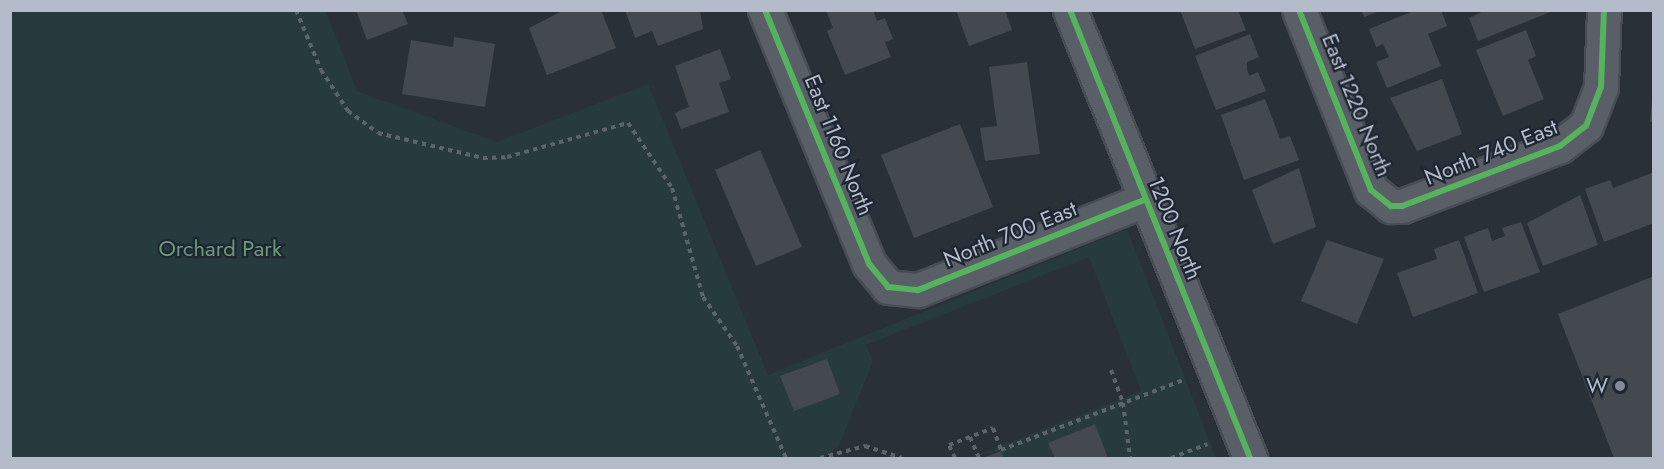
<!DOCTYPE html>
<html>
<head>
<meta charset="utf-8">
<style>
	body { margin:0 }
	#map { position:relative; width:1664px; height:469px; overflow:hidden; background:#2a3038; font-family:Jost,sans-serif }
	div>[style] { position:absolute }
	.green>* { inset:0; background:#273a3e }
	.building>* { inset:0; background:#444950 }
	.path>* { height:4px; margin-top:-2px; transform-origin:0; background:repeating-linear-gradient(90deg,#5d636a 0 4.5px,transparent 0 9px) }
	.roads { filter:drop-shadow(2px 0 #484c53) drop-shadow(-2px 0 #484c53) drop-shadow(0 2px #484c53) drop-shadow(0 -2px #484c53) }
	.minor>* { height:33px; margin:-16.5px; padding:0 16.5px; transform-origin:16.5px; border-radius:16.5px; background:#5a5e66 }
	.cycleway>* { height:6px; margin:-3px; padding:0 3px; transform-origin:3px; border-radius:3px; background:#56b35d }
	.dots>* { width:16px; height:16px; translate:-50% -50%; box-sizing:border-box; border:3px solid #1d2633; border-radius:50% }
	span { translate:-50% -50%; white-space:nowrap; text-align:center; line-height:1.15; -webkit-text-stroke:4.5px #1d2633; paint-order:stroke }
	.street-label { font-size:22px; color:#b4bcc9 }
	.park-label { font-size:22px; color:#6b9a76 }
	.poi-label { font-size:22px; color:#b4bcc9 }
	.right { translate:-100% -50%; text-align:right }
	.frame { position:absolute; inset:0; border:12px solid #b4bcc9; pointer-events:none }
</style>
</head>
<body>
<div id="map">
	<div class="green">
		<div style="clip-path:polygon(10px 11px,326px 11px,357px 91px,497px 142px,648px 84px,768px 375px,1127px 229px,1216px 458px,1108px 458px,1094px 424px,1049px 443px,1055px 458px,1004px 458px,1000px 451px,970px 458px,1141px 391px,1089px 257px,866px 345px,873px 362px,838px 447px,820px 458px,11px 458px)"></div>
	</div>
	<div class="building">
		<div style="clip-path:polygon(356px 10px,402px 10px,408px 24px,367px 40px)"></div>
		<div style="clip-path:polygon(564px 10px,601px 10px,616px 48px,547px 75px,529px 28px)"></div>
		<div style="clip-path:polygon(625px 10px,700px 10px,703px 29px,658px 46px,652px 31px,635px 38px)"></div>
		<div style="clip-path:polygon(826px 10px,873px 10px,877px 21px,885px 18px,893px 39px,885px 42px,891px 57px,845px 75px,827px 31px,833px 28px)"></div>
		<div style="clip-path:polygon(956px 10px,1005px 10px,1012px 30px,969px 46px)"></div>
		<div style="clip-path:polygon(1180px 10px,1238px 10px,1246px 30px,1195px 49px)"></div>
		<div style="clip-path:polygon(1361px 10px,1380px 10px,1380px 11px,1364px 17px)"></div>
		<div style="clip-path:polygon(1416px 10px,1441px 10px,1447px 26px,1428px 34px,1441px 66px,1387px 88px,1376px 62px,1389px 57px,1383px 44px,1376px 47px,1369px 29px)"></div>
		<div style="clip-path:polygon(1486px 10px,1553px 10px,1553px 11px,1478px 41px,1469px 18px)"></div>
		<div style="clip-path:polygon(1526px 30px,1536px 56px,1528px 60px,1544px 99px,1503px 116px,1476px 50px)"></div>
		<div style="clip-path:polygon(1250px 34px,1259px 57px,1247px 62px,1247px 70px,1249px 76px,1258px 72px,1266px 91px,1216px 110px,1195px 56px)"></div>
		<div style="clip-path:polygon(454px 37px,495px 44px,485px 107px,402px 94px,411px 40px,453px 47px)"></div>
		<div style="clip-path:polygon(720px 49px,731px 79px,719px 83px,729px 112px,681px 129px,675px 113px,689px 107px,675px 66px)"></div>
		<div style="clip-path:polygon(1027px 62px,1040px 154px,985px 161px,980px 128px,997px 126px,989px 67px)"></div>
		<div style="clip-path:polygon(1442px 79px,1462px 134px,1417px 151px,1390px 98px)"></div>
		<div style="clip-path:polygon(1265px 99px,1280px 139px,1290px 136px,1299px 160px,1244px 180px,1221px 115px)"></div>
		<div style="clip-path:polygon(1652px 101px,1654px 102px,1654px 122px,1650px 122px)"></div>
		<div style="clip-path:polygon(960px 124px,993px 207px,914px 238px,881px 155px)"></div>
		<div style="clip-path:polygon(760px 150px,802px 247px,756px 266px,715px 170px)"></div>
		<div style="clip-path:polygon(1299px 168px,1316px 227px,1273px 244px,1252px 190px)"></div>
		<div style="clip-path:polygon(1654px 172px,1654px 223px,1604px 242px,1585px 189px,1610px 180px,1613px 188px)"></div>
		<div style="clip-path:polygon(1580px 195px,1598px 245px,1543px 266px,1527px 223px)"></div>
		<div style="clip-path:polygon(1521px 222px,1540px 272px,1484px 292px,1464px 237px,1488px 228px,1492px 241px,1505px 236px,1502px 228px)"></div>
		<div style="clip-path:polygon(1327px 240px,1384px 259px,1357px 324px,1301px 301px)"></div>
		<div style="clip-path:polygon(1459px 240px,1478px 293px,1413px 317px,1397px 273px,1437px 259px,1434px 249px)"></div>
		<div style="clip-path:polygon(1654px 276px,1654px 458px,1614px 458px,1558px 314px)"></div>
		<div style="clip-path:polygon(827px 359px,840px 394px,794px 411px,780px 376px)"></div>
		<div style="clip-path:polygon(1095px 424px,1108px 458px,1055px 458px,1048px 443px)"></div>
		<div style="clip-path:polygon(1001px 451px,1004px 458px,983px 458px)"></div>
	</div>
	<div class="path">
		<div style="left:296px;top:10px;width:65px;rotate:67.4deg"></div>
		<div style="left:321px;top:70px;width:49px;rotate:56.6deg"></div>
		<div style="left:348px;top:111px;width:37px;rotate:36deg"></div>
		<div style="left:378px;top:133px;width:108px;rotate:13.4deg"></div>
		<div style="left:483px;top:158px;width:24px;rotate:-2deg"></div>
		<div style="left:507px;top:157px;width:126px;rotate:-15.7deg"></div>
		<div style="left:628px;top:123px;width:78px;rotate:55.9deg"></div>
		<div style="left:672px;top:188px;width:113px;rotate:74.1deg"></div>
		<div style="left:703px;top:297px;width:60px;rotate:55.2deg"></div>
		<div style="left:737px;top:346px;width:122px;rotate:66.4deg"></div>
		<div style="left:1111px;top:370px;width:35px;rotate:70deg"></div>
		<div style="left:1123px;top:403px;width:55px;rotate:82.7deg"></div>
		<div style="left:970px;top:437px;width:23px;rotate:67deg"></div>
		<div style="left:820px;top:458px;width:47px;rotate:-14.9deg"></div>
		<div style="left:865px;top:446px;width:38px;rotate:18deg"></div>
		<div style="left:955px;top:458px;width:14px;rotate:-115deg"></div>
		<div style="left:949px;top:445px;width:47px;rotate:-21.1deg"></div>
		<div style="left:993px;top:428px;width:23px;rotate:70deg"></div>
		<div style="left:1001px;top:450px;width:195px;rotate:-21deg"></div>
		<div style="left:1171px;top:458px;width:39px;rotate:-21deg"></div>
	</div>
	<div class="roads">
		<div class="minor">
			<div style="left:765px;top:10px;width:274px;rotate:67.7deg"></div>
			<div style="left:869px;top:264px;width:30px;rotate:50deg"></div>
			<div style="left:888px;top:287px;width:30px;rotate:6deg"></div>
			<div style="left:918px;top:290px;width:243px;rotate:-21.7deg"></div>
			<div style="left:1070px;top:10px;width:483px;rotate:68.1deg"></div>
			<div style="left:1299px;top:10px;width:194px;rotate:68.2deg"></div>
			<div style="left:1371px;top:190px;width:26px;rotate:39deg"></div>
			<div style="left:1391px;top:206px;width:11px"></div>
			<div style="left:1402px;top:206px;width:169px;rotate:-20.8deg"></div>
			<div style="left:1560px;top:146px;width:33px;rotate:-38deg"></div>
			<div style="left:1586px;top:126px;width:42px;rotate:-69deg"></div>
			<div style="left:1601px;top:87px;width:77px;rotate:-87.8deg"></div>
		</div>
	</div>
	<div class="cycleway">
		<div style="left:765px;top:10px;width:274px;rotate:67.7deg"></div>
		<div style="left:869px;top:264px;width:30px;rotate:50deg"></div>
		<div style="left:888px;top:287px;width:30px;rotate:6deg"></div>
		<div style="left:918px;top:290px;width:243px;rotate:-21.7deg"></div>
		<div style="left:1070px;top:10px;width:483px;rotate:68.1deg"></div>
		<div style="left:1299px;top:10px;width:194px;rotate:68.2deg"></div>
		<div style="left:1371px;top:190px;width:26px;rotate:39deg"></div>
		<div style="left:1391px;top:206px;width:11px"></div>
		<div style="left:1402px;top:206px;width:169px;rotate:-20.8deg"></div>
		<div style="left:1560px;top:146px;width:33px;rotate:-38deg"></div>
		<div style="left:1586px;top:126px;width:42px;rotate:-69deg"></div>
		<div style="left:1601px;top:87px;width:77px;rotate:-87.8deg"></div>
	</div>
	<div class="dots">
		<div style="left:1620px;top:386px;background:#848b96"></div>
	</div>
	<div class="street-label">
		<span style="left:1357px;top:105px;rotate:68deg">East 1220 North</span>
		<span style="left:839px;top:145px;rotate:68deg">East 1160 North</span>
		<span style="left:1491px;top:152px;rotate:-22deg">North 740 East</span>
		<span style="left:1175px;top:228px;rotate:68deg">1200 North</span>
		<span style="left:1010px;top:234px;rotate:-22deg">North 700 East</span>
	</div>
	<div class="park-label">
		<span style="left:220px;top:249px">Orchard Park</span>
	</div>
	<div class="poi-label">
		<span class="right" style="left:1608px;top:386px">W</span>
	</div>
	<div class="frame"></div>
</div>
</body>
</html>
